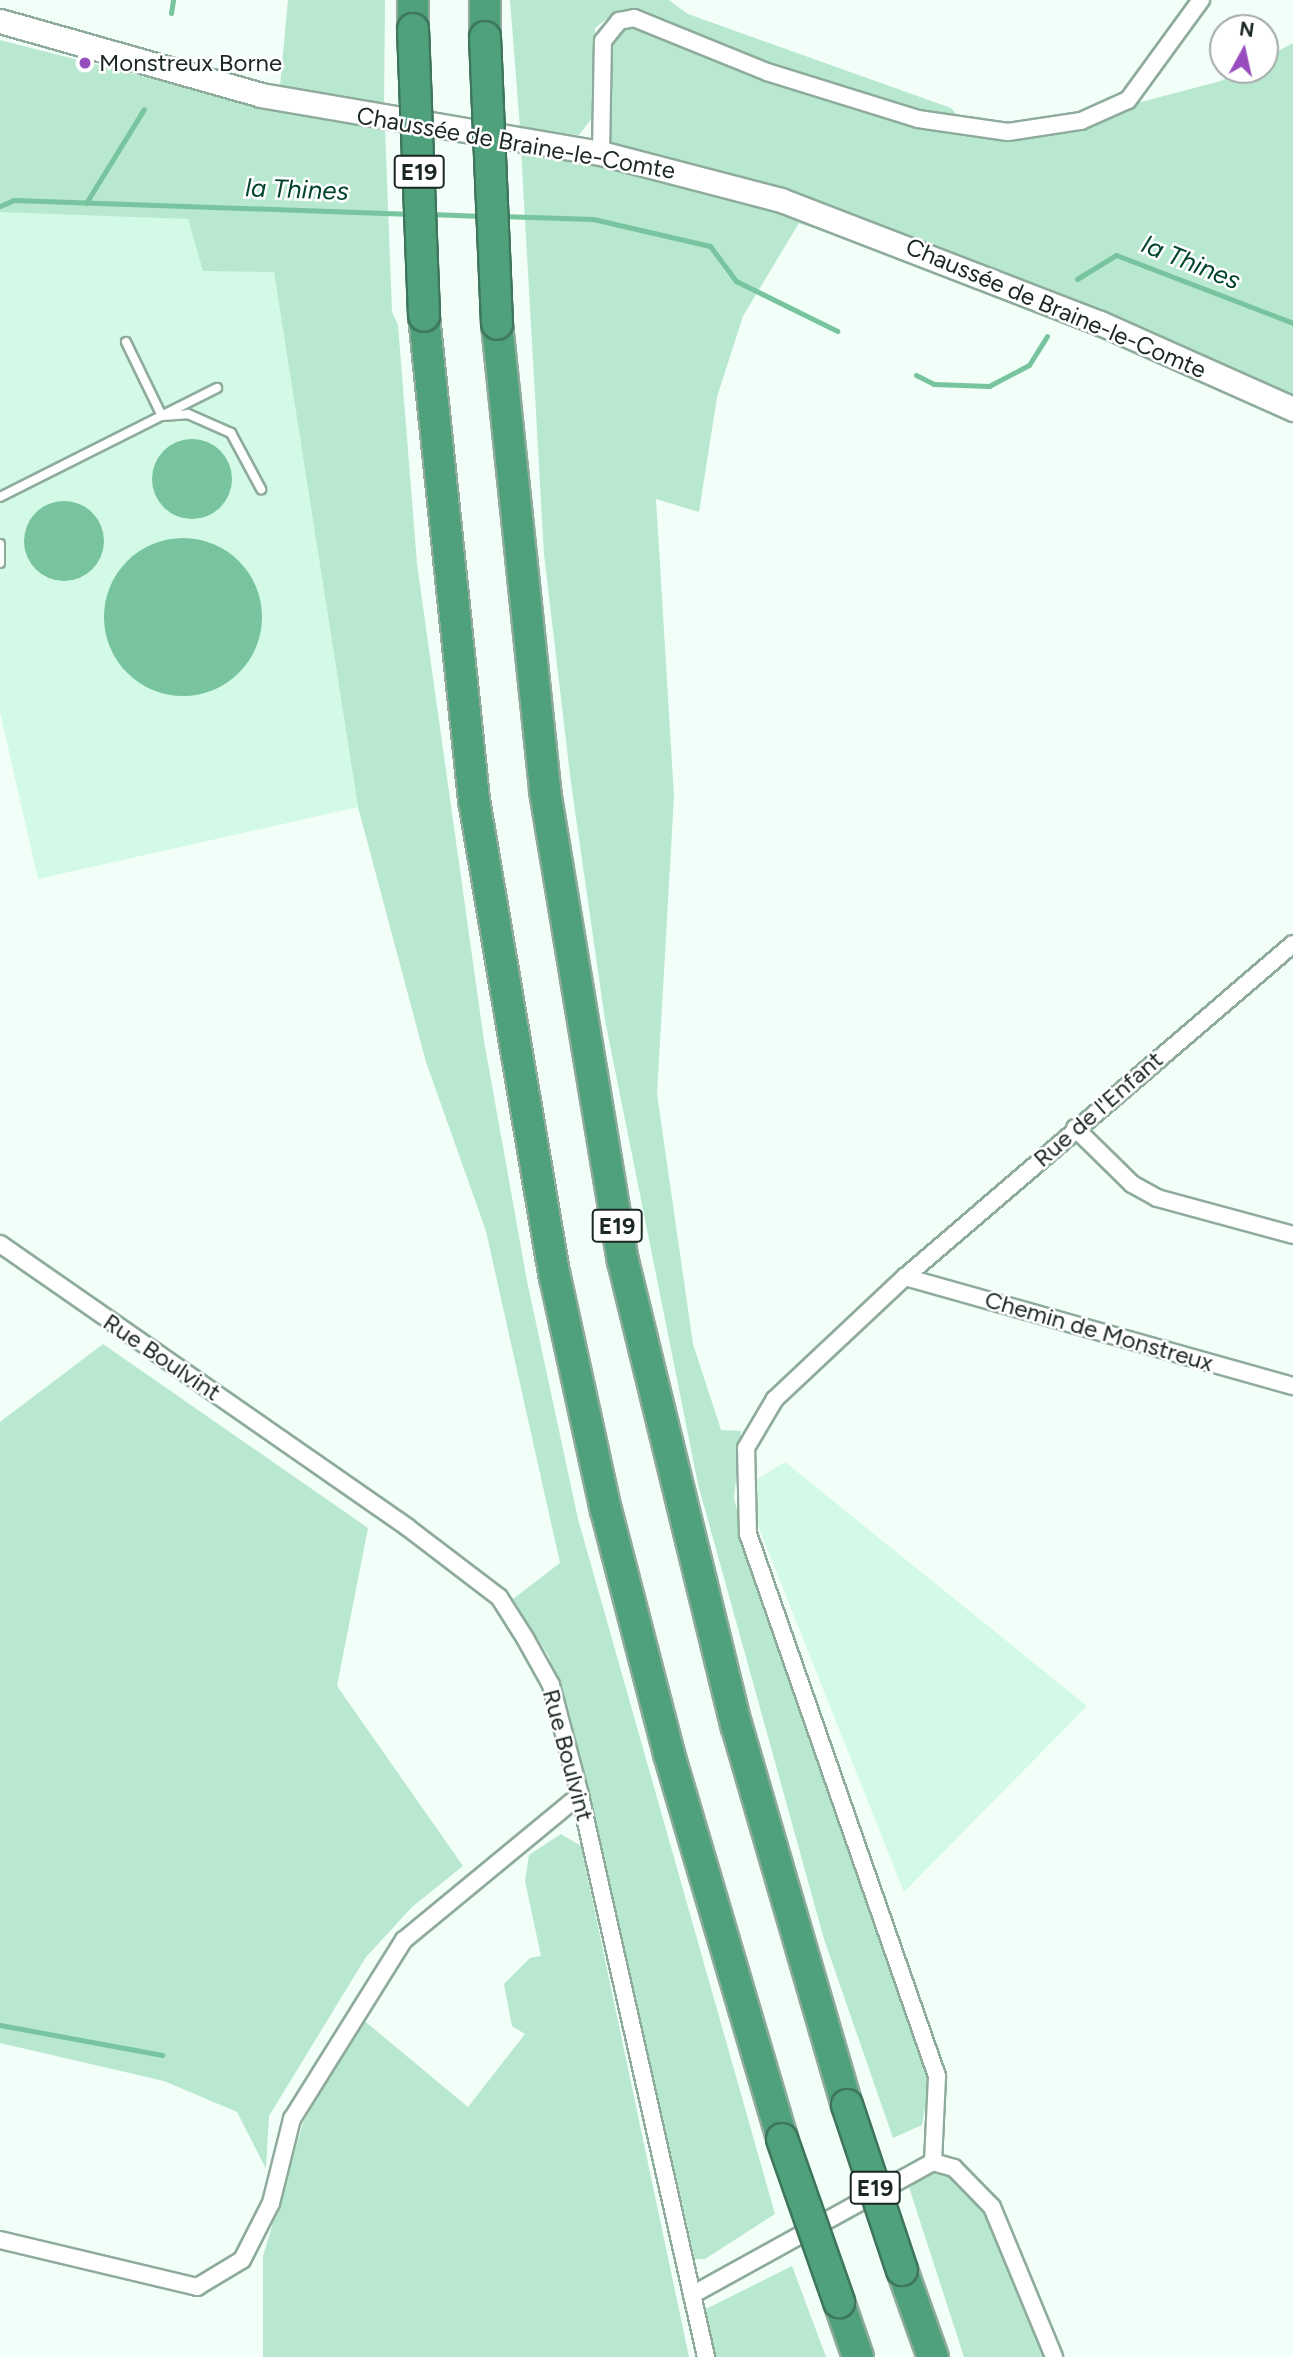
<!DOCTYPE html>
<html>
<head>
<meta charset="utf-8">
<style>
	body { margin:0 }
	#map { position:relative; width:1293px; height:2357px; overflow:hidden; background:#f2fef8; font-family:Figtree,sans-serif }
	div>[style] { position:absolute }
	.built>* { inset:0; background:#d3fae6 }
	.green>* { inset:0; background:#b8e8cf }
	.water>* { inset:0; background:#77c49f }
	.round { border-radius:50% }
	.stream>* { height:5px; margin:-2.5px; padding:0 2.5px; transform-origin:2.5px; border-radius:2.5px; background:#77c49f }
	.roads { filter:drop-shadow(2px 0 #8eab9c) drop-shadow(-2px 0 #8eab9c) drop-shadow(0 2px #8eab9c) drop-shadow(0 -2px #8eab9c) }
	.service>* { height:8px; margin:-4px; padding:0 4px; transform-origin:4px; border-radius:4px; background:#fff }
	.minor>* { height:16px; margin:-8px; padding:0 8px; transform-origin:8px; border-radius:8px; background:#fff }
	.secondary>* { height:23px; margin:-11.5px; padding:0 11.5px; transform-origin:11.5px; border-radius:11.5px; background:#fff }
	.motorway>* { height:30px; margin:-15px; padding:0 15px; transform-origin:15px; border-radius:15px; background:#4fa17c }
	.bridges { filter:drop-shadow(2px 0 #3d765c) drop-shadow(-2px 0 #3d765c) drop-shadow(0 2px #3d765c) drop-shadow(0 -2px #3d765c) }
	.motorway-bridge>* { height:30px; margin:-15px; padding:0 15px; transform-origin:15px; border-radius:15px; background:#4fa17c }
	.dots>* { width:19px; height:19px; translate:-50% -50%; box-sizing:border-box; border:4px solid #fff; border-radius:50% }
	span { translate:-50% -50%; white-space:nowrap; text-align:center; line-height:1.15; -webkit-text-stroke:5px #fff; paint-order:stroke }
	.shield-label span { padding:2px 5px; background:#fff; border:2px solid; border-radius:5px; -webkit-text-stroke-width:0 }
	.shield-label { font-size:23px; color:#1b2721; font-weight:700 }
	.poi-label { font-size:24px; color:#1b2721 }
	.left { translate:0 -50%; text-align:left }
	.street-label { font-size:24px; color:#1b2721 }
	.water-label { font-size:26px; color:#00432c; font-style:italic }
	.north { position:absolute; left:1209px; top:14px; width:70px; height:70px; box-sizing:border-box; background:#fff; border:2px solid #a4a9a6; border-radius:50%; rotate:8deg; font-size:19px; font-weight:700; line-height:28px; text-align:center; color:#1b2721 }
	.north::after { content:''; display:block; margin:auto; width:24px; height:32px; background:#984dbf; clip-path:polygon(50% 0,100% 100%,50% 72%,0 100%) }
</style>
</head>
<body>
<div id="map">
	<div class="built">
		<div style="clip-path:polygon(30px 209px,188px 219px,204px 271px,274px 271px,358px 807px,38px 879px,0 712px,0 212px)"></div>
		<div style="clip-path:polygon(785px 1462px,1087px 1706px,904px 1892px,743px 1488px)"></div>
	</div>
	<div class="green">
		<div style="clip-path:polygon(288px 0,385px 0,384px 106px,280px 86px)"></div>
		<div style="clip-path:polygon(evenodd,510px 0,669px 0,688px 14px,951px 108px,962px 120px,919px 119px,1042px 128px,1221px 81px,1242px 70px,1265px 70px,1265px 58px,1293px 43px,1293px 398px,799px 223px,743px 316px,717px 397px,699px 512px,656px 499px,674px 796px,657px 1094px,693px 1344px,721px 1430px,741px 1431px,734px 1498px,746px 1546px,920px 2043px,929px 2085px,922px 2125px,893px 2138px,824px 1939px,698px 1484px,605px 1020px,571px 783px,544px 554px,521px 149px,628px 171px,601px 153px,603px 58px,612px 15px,595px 28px,592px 118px,579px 135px,520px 128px,510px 0,632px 8px,714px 45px,765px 66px,614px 14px,632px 8px)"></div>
		<div style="clip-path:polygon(0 40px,282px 112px,385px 128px,392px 312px,398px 325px,417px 564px,484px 1041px,527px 1281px,578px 1519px,775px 2214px,705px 2259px,695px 2259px,582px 1764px,549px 1657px,513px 1599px,560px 1563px,486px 1231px,426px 1062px,358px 807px,274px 272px,203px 271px,188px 219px,0 212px)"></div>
		<div style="clip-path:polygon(103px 1344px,368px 1528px,337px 1686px,463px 1866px,412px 1907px,366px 1957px,269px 2116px,266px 2169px,237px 2112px,164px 2081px,0 2043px,0 1422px)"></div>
		<div style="clip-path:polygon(561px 1834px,581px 1846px,689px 2357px,263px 2357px,263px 2256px,303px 2123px,361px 2018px,468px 2107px,525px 2034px,512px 2026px,504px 1984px,530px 1958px,541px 1956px,525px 1881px,529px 1855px)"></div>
		<div style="clip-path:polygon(941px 2172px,964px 2181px,990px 2214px,1047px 2357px,964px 2357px,909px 2187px,920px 2174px)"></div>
		<div style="clip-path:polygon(792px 2266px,826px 2357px,712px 2357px,704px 2310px)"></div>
	</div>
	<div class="water">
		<div class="round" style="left:152px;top:439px;width:80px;height:80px"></div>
		<div class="round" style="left:24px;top:501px;width:80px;height:80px"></div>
		<div class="round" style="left:104px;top:538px;width:158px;height:158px"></div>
	</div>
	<div class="stream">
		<div style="left:171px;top:13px;width:13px;rotate:-81deg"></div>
		<div style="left:86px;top:203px;width:110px;rotate:-58.3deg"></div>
		<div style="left:0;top:206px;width:15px;rotate:-23deg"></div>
		<div style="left:14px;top:200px;width:398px;rotate:2deg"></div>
		<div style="left:429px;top:214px;width:53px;rotate:2.2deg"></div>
		<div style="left:502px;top:216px;width:91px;rotate:1.9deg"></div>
		<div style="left:593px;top:219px;width:120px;rotate:13deg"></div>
		<div style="left:710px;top:246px;width:44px;rotate:53.4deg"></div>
		<div style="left:736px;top:281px;width:113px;rotate:26.3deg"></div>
		<div style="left:1077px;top:279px;width:46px;rotate:-31.6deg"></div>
		<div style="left:1116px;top:255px;width:190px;rotate:21deg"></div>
		<div style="left:916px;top:375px;width:20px;rotate:27deg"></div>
		<div style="left:934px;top:384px;width:55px;rotate:2.1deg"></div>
		<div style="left:989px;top:386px;width:45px;rotate:-27.7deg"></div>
		<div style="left:1029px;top:365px;width:34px;rotate:-58deg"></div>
		<div style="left:0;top:2025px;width:165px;rotate:10.5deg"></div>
	</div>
	<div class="roads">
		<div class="service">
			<div style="left:126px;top:342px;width:82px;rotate:64.1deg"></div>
			<div style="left:162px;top:416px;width:26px;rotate:-4deg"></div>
			<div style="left:188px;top:414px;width:47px;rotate:23.8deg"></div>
			<div style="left:231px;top:433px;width:64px;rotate:61.8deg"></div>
			<div style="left:0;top:497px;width:243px;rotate:-26.7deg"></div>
			<div style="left:0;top:544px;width:19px;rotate:90deg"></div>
		</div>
		<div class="minor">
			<div style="left:601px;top:153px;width:112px;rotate:-89deg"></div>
			<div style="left:603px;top:41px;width:26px;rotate:-51deg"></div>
			<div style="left:619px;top:21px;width:15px;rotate:-11deg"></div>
			<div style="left:634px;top:18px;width:144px;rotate:22.1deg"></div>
			<div style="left:767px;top:72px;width:158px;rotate:17.3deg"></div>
			<div style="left:918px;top:119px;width:91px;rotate:8.2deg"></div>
			<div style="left:1008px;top:132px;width:74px;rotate:-8.6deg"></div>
			<div style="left:1081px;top:121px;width:51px;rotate:-24.1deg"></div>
			<div style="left:1128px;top:100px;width:124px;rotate:-53.9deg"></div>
			<div style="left:1075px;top:1128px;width:80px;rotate:44.5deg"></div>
			<div style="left:1132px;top:1184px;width:29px;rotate:29deg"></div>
			<div style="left:1157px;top:1198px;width:141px;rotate:15.2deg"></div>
			<div style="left:0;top:1244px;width:496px;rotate:34.8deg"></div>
			<div style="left:407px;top:1527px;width:116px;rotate:37.3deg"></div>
			<div style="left:499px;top:1597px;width:49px;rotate:57.6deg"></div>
			<div style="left:525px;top:1638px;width:54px;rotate:61deg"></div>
			<div style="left:551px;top:1685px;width:114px;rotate:75.2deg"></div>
			<div style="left:580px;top:1795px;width:576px;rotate:77.36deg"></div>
			<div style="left:905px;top:1277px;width:403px;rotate:15.7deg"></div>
			<div style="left:933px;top:2162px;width:86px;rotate:-87.3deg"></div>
			<div style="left:937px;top:2076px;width:574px;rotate:-109.22deg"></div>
			<div style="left:748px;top:1534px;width:86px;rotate:-91.3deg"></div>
			<div style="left:746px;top:1448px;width:57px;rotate:-59.4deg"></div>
			<div style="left:775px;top:1399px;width:178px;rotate:-43.2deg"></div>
			<div style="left:905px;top:1277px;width:511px;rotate:-40.64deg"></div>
			<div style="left:933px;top:2162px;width:22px;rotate:16deg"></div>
			<div style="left:954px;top:2168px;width:54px;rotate:45.7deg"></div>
			<div style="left:992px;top:2207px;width:162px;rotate:67.5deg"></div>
			<div style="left:0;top:2240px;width:203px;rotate:13.4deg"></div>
			<div style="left:197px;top:2287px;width:52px;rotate:-31deg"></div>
			<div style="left:242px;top:2260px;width:64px;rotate:-63deg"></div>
			<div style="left:271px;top:2203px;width:87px;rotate:-76deg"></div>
			<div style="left:292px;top:2119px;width:211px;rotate:-58deg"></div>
			<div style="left:404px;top:1940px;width:228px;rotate:-39.5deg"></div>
			<div style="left:692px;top:2295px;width:275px;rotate:-28.9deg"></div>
		</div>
		<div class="secondary">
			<div style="left:0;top:21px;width:271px;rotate:15.8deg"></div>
			<div style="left:261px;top:95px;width:345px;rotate:9.7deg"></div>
			<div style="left:601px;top:153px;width:186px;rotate:14.6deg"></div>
			<div style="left:781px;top:200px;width:342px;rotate:21.1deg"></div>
			<div style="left:1100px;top:323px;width:211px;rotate:24deg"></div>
		</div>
		<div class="motorway">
			<div style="left:413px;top:0;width:29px;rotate:90deg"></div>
			<div style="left:485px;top:0;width:37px;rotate:90deg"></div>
			<div style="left:424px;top:316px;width:487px;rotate:84.1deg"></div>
			<div style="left:474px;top:800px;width:484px;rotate:80.4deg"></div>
			<div style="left:555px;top:1277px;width:239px;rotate:77.7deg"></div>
			<div style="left:606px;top:1510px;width:252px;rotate:75.5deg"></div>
			<div style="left:669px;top:1754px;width:401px;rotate:73.6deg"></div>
			<div style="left:497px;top:324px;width:469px;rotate:84.1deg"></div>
			<div style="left:545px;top:791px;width:476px;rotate:80.6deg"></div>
			<div style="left:623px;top:1261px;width:480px;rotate:76.3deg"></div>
			<div style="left:737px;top:1727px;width:394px;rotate:73.8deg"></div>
			<div style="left:902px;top:2270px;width:92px;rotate:70.4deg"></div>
			<div style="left:839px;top:2302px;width:58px;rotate:70.9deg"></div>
		</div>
	</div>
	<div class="bridges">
		<div class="motorway-bridge">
			<div style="left:413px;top:29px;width:287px;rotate:87.8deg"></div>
			<div style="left:485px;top:37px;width:287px;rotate:87.6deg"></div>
			<div style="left:847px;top:2105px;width:174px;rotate:71.6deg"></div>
			<div style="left:782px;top:2139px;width:173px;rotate:70.7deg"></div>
		</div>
	</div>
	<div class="dots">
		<div style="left:85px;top:63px;background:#984dbf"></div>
	</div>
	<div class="shield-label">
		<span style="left:419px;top:172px">E19</span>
		<span style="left:617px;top:1226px">E19</span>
		<span style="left:875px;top:2188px">E19</span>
	</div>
	<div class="poi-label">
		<span class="left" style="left:99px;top:63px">Monstreux Borne</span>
	</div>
	<div class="street-label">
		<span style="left:516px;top:143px;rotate:10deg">Chaussée de Braine-le-Comte</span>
		<span style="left:1056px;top:308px;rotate:23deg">Chaussée de Braine-le-Comte</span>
		<span style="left:1098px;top:1109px;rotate:-41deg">Rue de l'Enfant</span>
		<span style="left:1099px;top:1331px;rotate:16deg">Chemin de Monstreux</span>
		<span style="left:162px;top:1357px;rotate:34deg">Rue Boulvint</span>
		<span style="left:568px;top:1755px;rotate:75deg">Rue Boulvint</span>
	</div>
	<div class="water-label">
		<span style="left:297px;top:190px;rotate:2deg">la Thines</span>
		<span style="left:1191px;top:263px;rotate:22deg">la Thines</span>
	</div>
	<div class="north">N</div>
</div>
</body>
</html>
